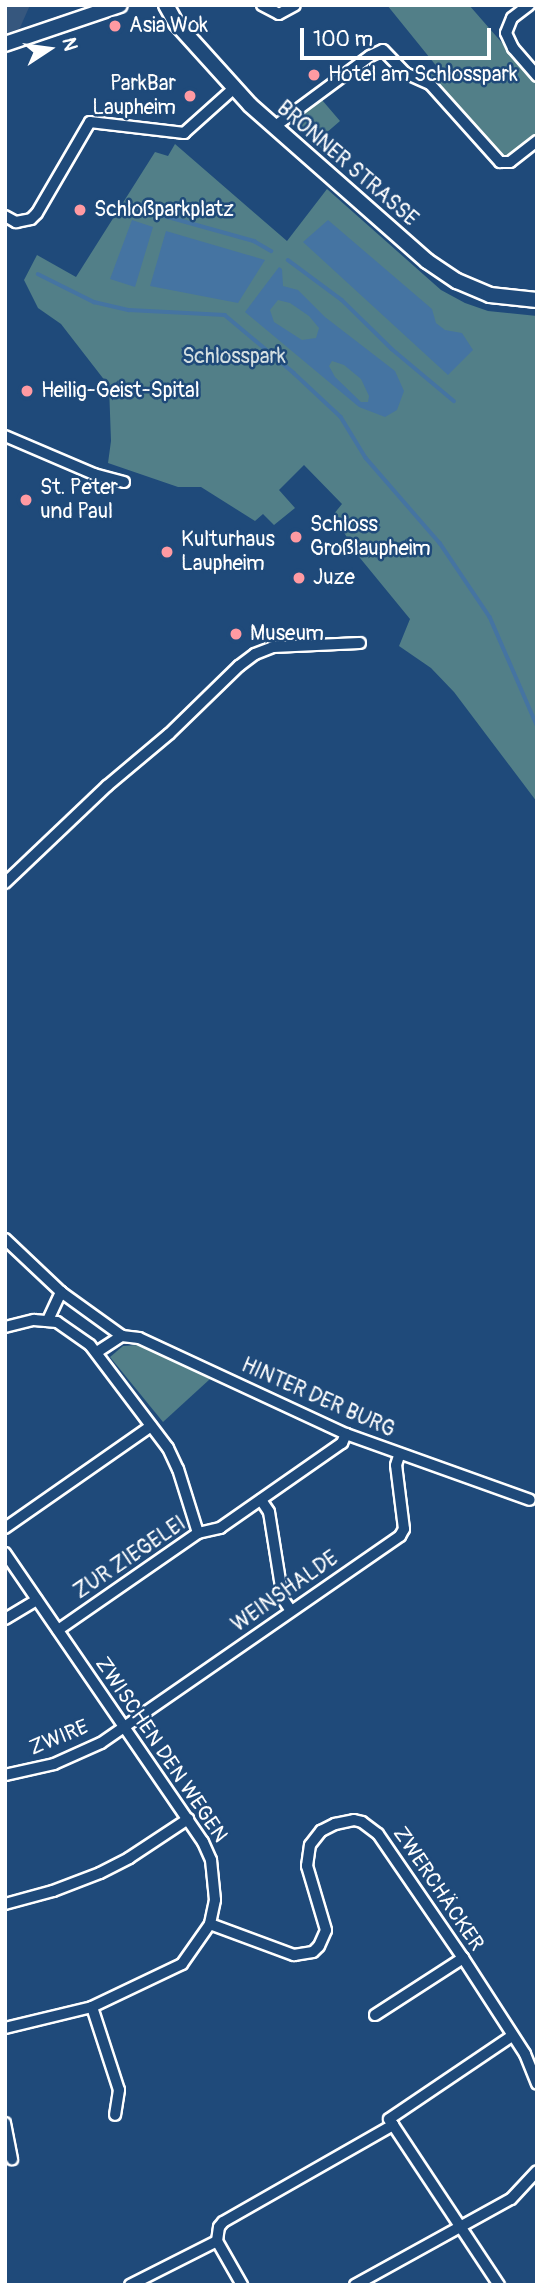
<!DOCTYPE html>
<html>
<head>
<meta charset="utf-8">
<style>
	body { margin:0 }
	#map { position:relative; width:542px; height:2290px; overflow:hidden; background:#1f4a7a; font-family:Pangolin,sans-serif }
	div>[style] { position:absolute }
	.built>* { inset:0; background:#36577e }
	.green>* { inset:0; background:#527f88 }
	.water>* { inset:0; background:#4574a2 }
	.stream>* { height:3.5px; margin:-1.75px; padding:0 1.75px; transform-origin:1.75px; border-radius:1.75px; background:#4574a2 }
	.roads { filter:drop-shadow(2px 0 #fff) drop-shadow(-2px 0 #fff) drop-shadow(0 2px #fff) drop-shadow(0 -2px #fff) }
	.minor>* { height:10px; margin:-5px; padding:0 5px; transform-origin:5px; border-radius:5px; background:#1f4a7a }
	.tertiary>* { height:14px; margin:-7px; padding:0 7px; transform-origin:7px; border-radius:7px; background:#1f4a7a }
	.dots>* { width:19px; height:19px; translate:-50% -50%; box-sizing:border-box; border:4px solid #1f4a7a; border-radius:50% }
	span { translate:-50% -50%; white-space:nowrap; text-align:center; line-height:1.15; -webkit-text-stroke:5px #1f4a7a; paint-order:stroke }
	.poi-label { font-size:21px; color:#fff }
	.left { translate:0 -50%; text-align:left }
	.right { translate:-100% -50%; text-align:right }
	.street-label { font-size:21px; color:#fff }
	.park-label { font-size:21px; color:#d4dfe1 }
	.frame { position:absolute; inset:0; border:7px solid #fff; pointer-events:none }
	.north { position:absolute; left:14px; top:14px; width:70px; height:70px; -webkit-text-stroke:5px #1f4a7a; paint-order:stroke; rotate:77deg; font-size:19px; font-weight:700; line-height:28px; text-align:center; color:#fff }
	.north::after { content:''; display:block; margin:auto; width:24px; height:32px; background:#fff; clip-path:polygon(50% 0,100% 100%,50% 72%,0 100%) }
	.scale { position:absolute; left:300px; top:28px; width:191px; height:32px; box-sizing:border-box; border:4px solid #fff; border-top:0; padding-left:9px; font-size:21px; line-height:24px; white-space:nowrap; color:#fff; -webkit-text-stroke:5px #1f4a7a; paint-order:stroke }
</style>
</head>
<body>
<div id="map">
	<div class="built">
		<div style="clip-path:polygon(5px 5px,30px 5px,19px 30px,5px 35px)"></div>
	</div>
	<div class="green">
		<div style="clip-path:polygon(387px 5px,469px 5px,537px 83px,537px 134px,509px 157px,499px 156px,430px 75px,438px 68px)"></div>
		<div style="clip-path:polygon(322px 100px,340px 121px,325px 134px,338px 149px,329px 157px,300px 124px,305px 120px,301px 115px)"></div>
		<div style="clip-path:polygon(175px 144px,287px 241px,327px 189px,441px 290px,465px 303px,488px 311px,537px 316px,537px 802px,454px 692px,431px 668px,399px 646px,410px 619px,360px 558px,333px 515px,342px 504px,304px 465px,279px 490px,295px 508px,274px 525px,263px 514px,255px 521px,201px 487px,178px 487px,108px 463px,111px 441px,109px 386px,61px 324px,38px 308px,24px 280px,37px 255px,76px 277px,155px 152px,168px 156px)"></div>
		<div style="clip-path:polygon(138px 1345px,210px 1379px,163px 1422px,110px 1357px,123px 1346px)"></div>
	</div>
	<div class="water">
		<div style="clip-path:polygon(132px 220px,153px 227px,135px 287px,110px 279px)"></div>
		<div style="clip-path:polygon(328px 220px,432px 309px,436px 323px,445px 330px,462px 333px,473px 350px,448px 375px,303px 242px)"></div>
		<div style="clip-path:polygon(166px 231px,265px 260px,238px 303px,150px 286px)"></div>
		<div style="clip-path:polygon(evenodd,279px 267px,282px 269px,283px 286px,298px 290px,325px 317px,395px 371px,404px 391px,397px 410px,385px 417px,359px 407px,245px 312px,279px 267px,278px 300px,290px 303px,309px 316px,319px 328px,316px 338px,302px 340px,274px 322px,270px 310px,278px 300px,279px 267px,332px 361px,344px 365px,361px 379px,369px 396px,368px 402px,361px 402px,335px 377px,329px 366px,332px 361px)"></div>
	</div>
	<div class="stream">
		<div style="left:136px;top:208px;width:123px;rotate:15.6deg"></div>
		<div style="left:254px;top:241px;width:20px;rotate:30deg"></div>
		<div style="left:288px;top:260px;width:67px;rotate:36.5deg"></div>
		<div style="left:342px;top:300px;width:70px;rotate:44.4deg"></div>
		<div style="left:392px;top:349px;width:81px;rotate:40deg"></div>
		<div style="left:38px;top:274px;width:63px;rotate:26.6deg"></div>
		<div style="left:94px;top:302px;width:36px;rotate:13deg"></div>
		<div style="left:129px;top:310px;width:96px;rotate:3deg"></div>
		<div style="left:225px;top:315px;width:90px;rotate:40deg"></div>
		<div style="left:294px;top:373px;width:64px;rotate:43.1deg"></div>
		<div style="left:341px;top:417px;width:48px;rotate:58.6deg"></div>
		<div style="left:366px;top:458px;width:113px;rotate:49deg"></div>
		<div style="left:440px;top:543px;width:89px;rotate:56deg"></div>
		<div style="left:490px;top:617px;width:118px;rotate:66.5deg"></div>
	</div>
	<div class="roads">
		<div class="minor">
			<div style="left:262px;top:5px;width:19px;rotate:28deg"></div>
			<div style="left:279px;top:14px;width:18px;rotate:-29deg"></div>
			<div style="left:529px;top:5px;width:21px;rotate:143deg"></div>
			<div style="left:512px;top:18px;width:16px;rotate:112deg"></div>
			<div style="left:506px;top:33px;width:17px;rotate:65deg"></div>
			<div style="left:513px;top:48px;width:37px;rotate:49deg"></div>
			<div style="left:274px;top:127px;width:119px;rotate:-36.5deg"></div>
			<div style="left:370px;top:56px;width:14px;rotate:-25deg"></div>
			<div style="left:383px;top:50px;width:32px;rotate:46deg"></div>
			<div style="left:405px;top:73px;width:27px;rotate:24deg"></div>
			<div style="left:430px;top:84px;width:105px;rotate:48.1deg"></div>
			<div style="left:500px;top:162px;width:10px"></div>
			<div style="left:510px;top:162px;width:34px;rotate:-38deg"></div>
			<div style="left:5px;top:216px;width:13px;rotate:29deg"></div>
			<div style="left:16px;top:222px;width:15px;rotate:-11deg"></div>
			<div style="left:31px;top:219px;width:8px;rotate:-45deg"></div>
			<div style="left:37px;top:213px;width:105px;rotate:-59.8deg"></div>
			<div style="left:90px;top:122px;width:95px;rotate:6.7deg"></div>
			<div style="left:184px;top:133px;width:66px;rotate:-41.9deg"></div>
			<div style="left:5px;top:436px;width:97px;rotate:23.1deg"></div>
			<div style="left:94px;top:474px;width:31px;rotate:15deg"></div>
			<div style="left:5px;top:883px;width:141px;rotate:-43.6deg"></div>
			<div style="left:107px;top:786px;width:81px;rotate:-40deg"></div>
			<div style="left:169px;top:734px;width:98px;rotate:-44.2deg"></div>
			<div style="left:239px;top:666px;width:20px;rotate:-37deg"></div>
			<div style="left:255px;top:654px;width:19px;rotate:-21deg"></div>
			<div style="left:273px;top:647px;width:87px;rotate:-2.6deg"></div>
			<div style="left:5px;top:1239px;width:77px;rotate:43.4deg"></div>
			<div style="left:61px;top:1292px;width:75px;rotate:35.8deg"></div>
			<div style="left:48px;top:1320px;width:31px;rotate:-65deg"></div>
			<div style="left:5px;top:1327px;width:30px;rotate:-14deg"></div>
			<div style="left:34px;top:1320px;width:23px;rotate:5deg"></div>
			<div style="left:57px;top:1322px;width:40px;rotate:34.9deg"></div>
			<div style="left:90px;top:1345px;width:129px;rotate:52.9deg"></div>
			<div style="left:168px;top:1448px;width:23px;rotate:65deg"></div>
			<div style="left:178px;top:1469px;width:67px;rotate:72.6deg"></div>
			<div style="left:97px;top:1352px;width:30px;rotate:-33deg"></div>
			<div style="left:122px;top:1336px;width:17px;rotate:7deg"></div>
			<div style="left:139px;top:1338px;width:228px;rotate:24.9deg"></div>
			<div style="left:346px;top:1434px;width:195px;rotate:19.7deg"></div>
			<div style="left:261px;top:1500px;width:14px;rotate:56deg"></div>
			<div style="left:269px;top:1512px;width:88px;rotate:80.9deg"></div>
			<div style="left:283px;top:1599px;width:14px;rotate:56deg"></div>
			<div style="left:5px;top:1528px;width:178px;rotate:-34.9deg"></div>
			<div style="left:5px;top:1553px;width:350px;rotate:55.6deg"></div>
			<div style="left:203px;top:1842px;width:20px;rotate:66deg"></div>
			<div style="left:211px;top:1860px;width:40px;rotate:84.3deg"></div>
			<div style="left:215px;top:1900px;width:25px;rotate:102deg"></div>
			<div style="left:210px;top:1924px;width:49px;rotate:125deg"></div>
			<div style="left:182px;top:1964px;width:100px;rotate:154.5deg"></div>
			<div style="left:92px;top:2007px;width:89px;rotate:166.4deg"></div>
			<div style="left:5px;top:1619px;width:37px;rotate:-31deg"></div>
			<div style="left:58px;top:1630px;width:170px;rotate:-34.7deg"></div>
			<div style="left:198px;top:1533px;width:23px;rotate:-13deg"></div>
			<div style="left:220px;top:1528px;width:149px;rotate:-34.9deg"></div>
			<div style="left:342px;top:1443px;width:10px;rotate:-66deg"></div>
			<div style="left:5px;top:1775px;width:50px;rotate:-12.7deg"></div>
			<div style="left:54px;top:1764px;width:51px;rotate:-24.1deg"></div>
			<div style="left:101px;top:1743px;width:364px;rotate:-34.7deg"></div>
			<div style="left:400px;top:1536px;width:8px;rotate:-60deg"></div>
			<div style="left:404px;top:1529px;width:64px;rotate:-97.1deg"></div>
			<div style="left:396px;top:1465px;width:9px;rotate:-72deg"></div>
			<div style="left:5px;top:1904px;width:50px;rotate:-15.2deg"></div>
			<div style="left:53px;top:1891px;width:50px;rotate:-21deg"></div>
			<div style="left:100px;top:1873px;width:33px;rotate:-27deg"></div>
			<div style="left:129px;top:1858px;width:71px;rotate:-33.5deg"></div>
			<div style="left:210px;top:1924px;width:90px;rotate:20.3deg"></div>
			<div style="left:294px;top:1955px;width:19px;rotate:-9deg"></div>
			<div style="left:313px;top:1952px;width:8px;rotate:-45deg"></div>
			<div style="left:319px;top:1946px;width:17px;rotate:-66deg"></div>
			<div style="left:326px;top:1930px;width:67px;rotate:-106.5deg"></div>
			<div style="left:307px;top:1866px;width:21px;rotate:-82deg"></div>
			<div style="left:310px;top:1845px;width:18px;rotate:-52deg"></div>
			<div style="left:321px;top:1831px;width:16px;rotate:-27deg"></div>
			<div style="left:335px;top:1824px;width:19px;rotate:-12deg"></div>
			<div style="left:354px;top:1820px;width:8px;rotate:14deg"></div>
			<div style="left:362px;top:1822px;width:20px;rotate:37deg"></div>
			<div style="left:378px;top:1834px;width:150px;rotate:55.6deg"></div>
			<div style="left:463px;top:1958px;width:114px;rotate:57.1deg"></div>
			<div style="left:525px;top:2054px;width:32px;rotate:68deg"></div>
			<div style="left:92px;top:2007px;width:87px;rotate:72deg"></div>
			<div style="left:119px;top:2090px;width:25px;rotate:99deg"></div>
			<div style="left:375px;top:2015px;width:105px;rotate:-32.9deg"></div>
			<div style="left:5px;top:2123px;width:37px;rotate:79deg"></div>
			<div style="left:393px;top:2125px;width:192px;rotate:56.5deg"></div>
			<div style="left:217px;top:2241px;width:51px;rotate:60.4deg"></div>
			<div style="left:130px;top:2285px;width:97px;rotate:-26.8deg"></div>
			<div style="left:217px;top:2241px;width:14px;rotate:-82deg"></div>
			<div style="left:219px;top:2227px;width:6px;rotate:-51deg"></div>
			<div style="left:223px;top:2222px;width:196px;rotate:-29.7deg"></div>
			<div style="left:393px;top:2125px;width:7px;rotate:-124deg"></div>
			<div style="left:389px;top:2119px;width:148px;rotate:-34deg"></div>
			<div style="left:355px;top:2285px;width:178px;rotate:-28.9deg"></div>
			<div style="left:511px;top:2199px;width:38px;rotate:-47deg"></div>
		</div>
		<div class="tertiary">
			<div style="left:166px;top:5px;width:21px;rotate:61deg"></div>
			<div style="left:176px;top:23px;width:110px;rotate:47.9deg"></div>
			<div style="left:250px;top:105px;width:236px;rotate:41.4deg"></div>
			<div style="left:427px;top:261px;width:36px;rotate:34deg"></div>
			<div style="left:457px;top:281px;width:36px;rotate:23deg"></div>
			<div style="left:490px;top:295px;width:47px;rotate:6.1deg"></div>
			<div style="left:5px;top:44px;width:121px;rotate:-18.7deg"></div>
		</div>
	</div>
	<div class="dots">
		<div style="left:115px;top:26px;background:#ff9aa2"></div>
		<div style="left:314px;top:75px;background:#ff9aa2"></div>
		<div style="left:190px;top:96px;background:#ff9aa2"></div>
		<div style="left:80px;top:210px;background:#ff9aa2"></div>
		<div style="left:27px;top:391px;background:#ff9aa2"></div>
		<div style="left:26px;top:500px;background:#ff9aa2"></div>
		<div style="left:296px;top:537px;background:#ff9aa2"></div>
		<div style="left:167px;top:552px;background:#ff9aa2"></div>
		<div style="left:299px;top:578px;background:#ff9aa2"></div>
		<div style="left:236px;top:634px;background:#ff9aa2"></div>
	</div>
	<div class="poi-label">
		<span class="left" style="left:129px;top:26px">Asia Wok</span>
		<span class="left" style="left:328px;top:75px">Hotel am Schlosspark</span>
		<span class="right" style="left:176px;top:96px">ParkBar<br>Laupheim</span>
		<span class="left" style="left:94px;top:210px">Schloßparkplatz</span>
		<span class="left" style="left:41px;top:391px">Heilig-Geist-Spital</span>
		<span class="left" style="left:40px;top:500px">St. Peter<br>und Paul</span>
		<span class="left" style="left:310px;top:537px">Schloss<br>Großlaupheim</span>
		<span class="left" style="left:181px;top:552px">Kulturhaus<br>Laupheim</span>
		<span class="left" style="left:313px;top:578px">Juze</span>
		<span class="left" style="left:250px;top:634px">Museum</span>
	</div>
	<div class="street-label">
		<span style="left:347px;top:164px;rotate:41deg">BRONNER STRASSE</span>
		<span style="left:318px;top:1398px;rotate:24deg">HINTER DER BURG</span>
		<span style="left:130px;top:1558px;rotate:-34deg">ZUR ZIEGELEI</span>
		<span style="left:285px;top:1592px;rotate:-35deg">WEINSHALDE</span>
		<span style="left:59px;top:1738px;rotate:-22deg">ZWIRE</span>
		<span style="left:161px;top:1750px;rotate:56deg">ZWISCHEN DEN WEGEN</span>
		<span style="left:438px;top:1889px;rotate:56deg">ZWERCHÄCKER</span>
	</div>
	<div class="park-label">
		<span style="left:234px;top:357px">Schlosspark</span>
	</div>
	<div class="frame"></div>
	<div class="north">N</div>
	<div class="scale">100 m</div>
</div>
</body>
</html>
